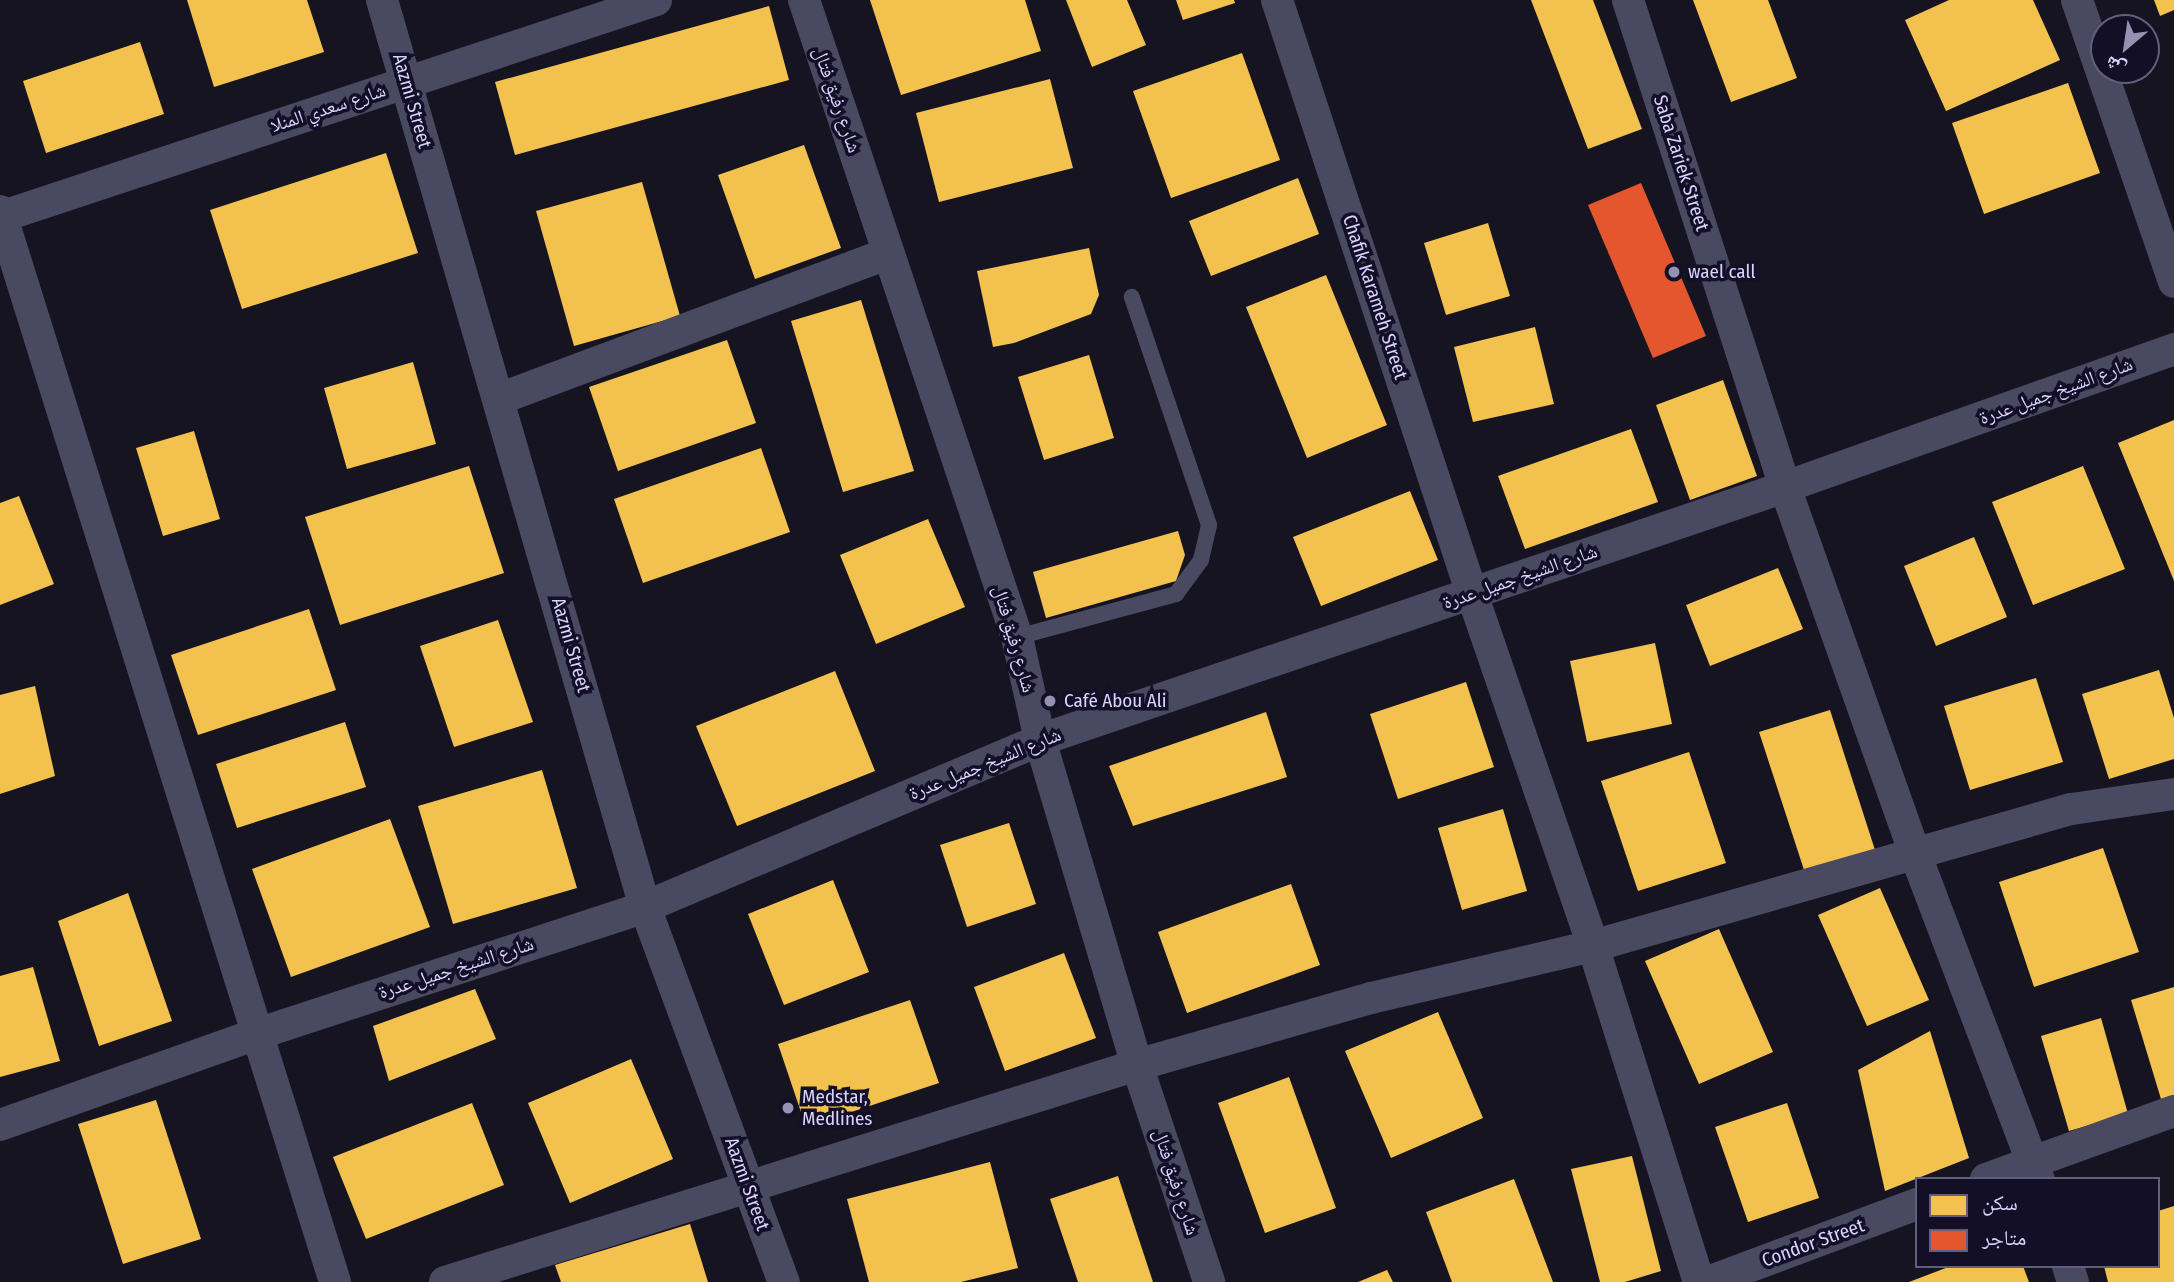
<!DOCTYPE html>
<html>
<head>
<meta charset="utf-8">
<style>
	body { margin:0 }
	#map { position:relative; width:2174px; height:1282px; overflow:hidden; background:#161421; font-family:"Fira Sans Condensed","Noto Naskh Arabic",sans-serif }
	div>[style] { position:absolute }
	.homes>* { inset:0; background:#f2c14e }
	.shops>* { inset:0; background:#e4572e }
	.service>* { height:16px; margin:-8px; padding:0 8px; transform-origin:8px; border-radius:8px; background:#4a4962 }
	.minor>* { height:32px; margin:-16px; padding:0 16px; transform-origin:16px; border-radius:16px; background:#4a4962 }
	.dots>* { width:19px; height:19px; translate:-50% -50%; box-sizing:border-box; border:4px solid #130f26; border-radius:50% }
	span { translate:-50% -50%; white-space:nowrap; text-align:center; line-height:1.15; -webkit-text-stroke:7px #130f26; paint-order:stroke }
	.street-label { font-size:19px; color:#d9d4ff }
	.poi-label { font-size:19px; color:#d9d4ff }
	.left { translate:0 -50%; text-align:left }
	.legend { position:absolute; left:1915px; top:1177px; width:245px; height:91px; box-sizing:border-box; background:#130f26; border:2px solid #625e7d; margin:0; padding:9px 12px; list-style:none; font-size:21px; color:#d9d4ff }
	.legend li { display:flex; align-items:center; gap:14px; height:35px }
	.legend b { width:35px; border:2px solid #625e7d }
	.north { position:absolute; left:2090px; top:14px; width:70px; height:70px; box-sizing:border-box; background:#130f26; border:2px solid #625e7d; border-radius:50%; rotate:209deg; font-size:19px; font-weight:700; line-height:28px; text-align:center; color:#d9d4ff }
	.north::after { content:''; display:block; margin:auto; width:24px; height:32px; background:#9591b1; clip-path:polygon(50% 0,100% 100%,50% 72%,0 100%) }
</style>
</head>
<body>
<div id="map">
	<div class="homes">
		<div style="clip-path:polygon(187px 0,307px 0,324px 52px,214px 87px)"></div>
		<div style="clip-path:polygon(870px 0,1025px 0,1041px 51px,901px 95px)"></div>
		<div style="clip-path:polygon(1066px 0,1127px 0,1146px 45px,1092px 67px)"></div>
		<div style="clip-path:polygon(1176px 0,1234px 0,1235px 3px,1183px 20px)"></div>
		<div style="clip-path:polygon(1531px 0,1593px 0,1642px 129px,1588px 149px)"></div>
		<div style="clip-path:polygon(1693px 0,1768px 0,1797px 78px,1731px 102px)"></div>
		<div style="clip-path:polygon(1949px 0,2033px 0,2060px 60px,1946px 111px,1905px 20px)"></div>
		<div style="clip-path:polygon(2154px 0,2174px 0,2174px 10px,2160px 16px)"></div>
		<div style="clip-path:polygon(769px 6px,789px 80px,515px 155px,495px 82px)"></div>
		<div style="clip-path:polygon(140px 42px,164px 114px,46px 153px,23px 81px)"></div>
		<div style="clip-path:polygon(1242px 53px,1280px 160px,1171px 198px,1133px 91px)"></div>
		<div style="clip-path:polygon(1050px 79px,1073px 168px,939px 202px,916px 113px)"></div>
		<div style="clip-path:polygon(2068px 83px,2100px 173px,1984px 214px,1952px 123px)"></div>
		<div style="clip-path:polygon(804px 145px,841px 248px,755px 279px,718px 175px)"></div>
		<div style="clip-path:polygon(386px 153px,418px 253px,242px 309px,210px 210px)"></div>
		<div style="clip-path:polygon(1298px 178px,1319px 234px,1211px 276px,1189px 221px)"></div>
		<div style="clip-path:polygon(642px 182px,680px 316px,574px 346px,536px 211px)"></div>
		<div style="clip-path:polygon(1488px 223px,1510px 296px,1446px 315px,1424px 243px)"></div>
		<div style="clip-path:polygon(1089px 248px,1099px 295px,1091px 314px,1014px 343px,993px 347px,977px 271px)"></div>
		<div style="clip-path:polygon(1326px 275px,1387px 425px,1307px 458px,1246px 307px)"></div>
		<div style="clip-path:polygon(861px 300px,914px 471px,843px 492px,791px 321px)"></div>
		<div style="clip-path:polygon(1535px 327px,1554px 404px,1473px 422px,1454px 347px)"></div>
		<div style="clip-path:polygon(727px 340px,756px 423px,618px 471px,589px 387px)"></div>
		<div style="clip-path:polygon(1089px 355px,1114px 438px,1044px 460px,1018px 377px)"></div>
		<div style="clip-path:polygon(413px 362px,436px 444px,347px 469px,324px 388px)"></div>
		<div style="clip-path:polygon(1723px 380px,1757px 476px,1690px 500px,1656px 405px)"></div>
		<div style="clip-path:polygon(2174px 420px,2174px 581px,2118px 443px)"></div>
		<div style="clip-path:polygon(1631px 429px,1658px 502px,1525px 549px,1498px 476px)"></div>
		<div style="clip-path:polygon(194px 431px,220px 519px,163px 536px,136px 448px)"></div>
		<div style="clip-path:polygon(761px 448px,790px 532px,643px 583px,614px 499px)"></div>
		<div style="clip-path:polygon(469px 466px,504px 573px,340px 625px,305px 517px)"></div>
		<div style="clip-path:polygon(2083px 466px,2125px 569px,2033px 605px,1992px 502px)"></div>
		<div style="clip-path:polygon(1410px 491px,1438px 560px,1321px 606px,1293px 537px)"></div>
		<div style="clip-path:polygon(19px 496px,54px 584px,0 605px,0 503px)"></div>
		<div style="clip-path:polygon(928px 519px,965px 607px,876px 644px,840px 555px)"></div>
		<div style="clip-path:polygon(1178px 531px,1185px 555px,1176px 581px,1046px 618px,1033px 572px)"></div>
		<div style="clip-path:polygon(1974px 537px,2007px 617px,1936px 646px,1904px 566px)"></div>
		<div style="clip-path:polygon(1778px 568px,1803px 629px,1710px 666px,1686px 605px)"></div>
		<div style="clip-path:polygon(309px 609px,336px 690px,198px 735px,171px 655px)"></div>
		<div style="clip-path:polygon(498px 620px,533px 722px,454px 747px,420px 646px)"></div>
		<div style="clip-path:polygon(1655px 643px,1672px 724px,1587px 742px,1570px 661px)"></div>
		<div style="clip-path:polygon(2159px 670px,2174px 718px,2174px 759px,2109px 779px,2082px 694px)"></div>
		<div style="clip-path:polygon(835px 671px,875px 771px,737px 826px,696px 726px)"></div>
		<div style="clip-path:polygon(2036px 678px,2063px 762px,1970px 790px,1944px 706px)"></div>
		<div style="clip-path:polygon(1466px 682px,1494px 767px,1398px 799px,1370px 714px)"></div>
		<div style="clip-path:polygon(35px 686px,55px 776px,0 794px,0 695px)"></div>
		<div style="clip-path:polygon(1830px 710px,1875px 850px,1805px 873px,1759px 732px)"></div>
		<div style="clip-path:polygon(1266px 712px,1287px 777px,1133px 826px,1109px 766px)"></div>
		<div style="clip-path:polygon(345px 722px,366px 787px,237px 828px,216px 764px)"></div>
		<div style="clip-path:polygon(1689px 752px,1726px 863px,1638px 891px,1601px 781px)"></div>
		<div style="clip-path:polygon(542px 770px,577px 888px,453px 924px,418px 806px)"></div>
		<div style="clip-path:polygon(1503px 809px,1527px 891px,1462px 910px,1438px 828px)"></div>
		<div style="clip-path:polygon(390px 819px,430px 927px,291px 977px,252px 869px)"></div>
		<div style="clip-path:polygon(1009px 823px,1036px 904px,967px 927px,940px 845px)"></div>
		<div style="clip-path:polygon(2103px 848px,2139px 952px,2034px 987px,1999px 882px)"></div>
		<div style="clip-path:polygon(833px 880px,869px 972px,784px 1005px,748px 914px)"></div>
		<div style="clip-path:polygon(1291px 884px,1320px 965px,1187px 1013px,1158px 932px)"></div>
		<div style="clip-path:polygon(1880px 888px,1929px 1000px,1867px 1026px,1818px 915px)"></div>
		<div style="clip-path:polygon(128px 893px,172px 1021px,99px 1046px,58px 921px)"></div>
		<div style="clip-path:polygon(1719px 929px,1773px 1052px,1699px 1084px,1645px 961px)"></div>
		<div style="clip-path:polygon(1064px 953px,1096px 1038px,1005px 1071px,974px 987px)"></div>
		<div style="clip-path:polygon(33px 967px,60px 1061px,0 1077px,0 976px)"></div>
		<div style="clip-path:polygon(2174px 987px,2174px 1095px,2161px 1099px,2131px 1000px)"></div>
		<div style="clip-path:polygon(475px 989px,496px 1039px,389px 1081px,373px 1026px)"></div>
		<div style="clip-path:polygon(910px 1000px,939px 1083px,806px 1127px,778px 1044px)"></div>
		<div style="clip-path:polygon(1438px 1012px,1483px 1118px,1391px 1158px,1345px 1051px)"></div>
		<div style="clip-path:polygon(2101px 1018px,2128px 1114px,2069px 1131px,2041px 1036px)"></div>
		<div style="clip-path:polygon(1930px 1031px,1969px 1158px,1885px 1191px,1858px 1070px)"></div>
		<div style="clip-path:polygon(631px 1059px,673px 1159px,570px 1203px,528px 1103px)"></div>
		<div style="clip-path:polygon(1289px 1077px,1336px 1208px,1265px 1233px,1218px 1103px)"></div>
		<div style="clip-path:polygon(156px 1100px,201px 1239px,123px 1264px,78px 1124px)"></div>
		<div style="clip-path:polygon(472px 1103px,504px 1185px,366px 1239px,333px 1157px)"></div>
		<div style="clip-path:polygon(1787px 1103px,1819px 1198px,1748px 1222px,1715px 1127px)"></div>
		<div style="clip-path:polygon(1632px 1156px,1661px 1271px,1625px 1282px,1600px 1282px,1571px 1169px)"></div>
		<div style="clip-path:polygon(990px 1162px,1018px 1268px,961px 1282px,869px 1282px,847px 1199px)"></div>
		<div style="clip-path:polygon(1118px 1176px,1153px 1282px,1078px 1282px,1050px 1199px)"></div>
		<div style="clip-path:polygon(1514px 1179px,1553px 1282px,1452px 1282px,1426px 1212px)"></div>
		<div style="clip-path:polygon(2174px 1206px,2174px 1282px,2108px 1282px,2104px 1266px,2158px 1266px,2158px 1211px)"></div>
		<div style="clip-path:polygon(690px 1224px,708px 1282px,561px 1282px,555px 1265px)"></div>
		<div style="clip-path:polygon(1951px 1266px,2023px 1266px,2029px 1282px,1909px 1282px)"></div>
		<div style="clip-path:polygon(1387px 1270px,1393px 1282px,1358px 1282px)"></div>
	</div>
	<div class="shops">
		<div style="clip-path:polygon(1641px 183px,1706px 336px,1653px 358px,1588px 205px)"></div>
	</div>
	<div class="service">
		<div style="left:1017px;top:637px;width:165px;rotate:-15.1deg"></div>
		<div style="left:1176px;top:594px;width:42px;rotate:-53.7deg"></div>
		<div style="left:1201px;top:560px;width:36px;rotate:-77deg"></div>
		<div style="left:1209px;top:525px;width:241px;rotate:-108.7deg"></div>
	</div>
	<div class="minor">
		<div style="left:382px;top:0;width:944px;rotate:73.83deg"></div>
		<div style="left:645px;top:907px;width:400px;rotate:69.7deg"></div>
		<div style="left:804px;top:0;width:672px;rotate:71.51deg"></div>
		<div style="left:1017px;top:637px;width:106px;rotate:77.4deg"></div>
		<div style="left:1040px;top:740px;width:339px;rotate:73.4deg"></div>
		<div style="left:1137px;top:1065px;width:229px;rotate:71.6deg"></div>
		<div style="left:1277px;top:0;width:625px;rotate:71.83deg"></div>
		<div style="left:1472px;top:594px;width:372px;rotate:71deg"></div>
		<div style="left:1593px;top:946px;width:352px;rotate:72.5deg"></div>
		<div style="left:1628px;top:0;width:512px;rotate:72.13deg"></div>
		<div style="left:1785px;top:487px;width:392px;rotate:70.5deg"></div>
		<div style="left:1916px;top:856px;width:346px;rotate:69.2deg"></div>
		<div style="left:2077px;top:0;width:298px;rotate:71deg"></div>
		<div style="left:0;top:211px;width:1122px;rotate:72.63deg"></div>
		<div style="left:0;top:217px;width:691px;rotate:-18.3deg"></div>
		<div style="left:499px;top:399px;width:416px;rotate:-20.5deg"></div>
		<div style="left:0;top:1125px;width:273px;rotate:-19.5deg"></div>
		<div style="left:257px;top:1034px;width:408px;rotate:-18.1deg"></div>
		<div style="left:645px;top:907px;width:429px;rotate:-22.9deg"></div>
		<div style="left:1040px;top:740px;width:787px;rotate:-18.76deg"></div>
		<div style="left:1785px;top:487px;width:413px;rotate:-19.5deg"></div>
		<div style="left:1986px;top:1179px;width:200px;rotate:-19.9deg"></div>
		<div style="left:2068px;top:1266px;width:17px;rotate:73deg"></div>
		<div style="left:445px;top:1282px;width:725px;rotate:-17.41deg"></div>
		<div style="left:1137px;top:1065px;width:243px;rotate:-16deg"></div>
		<div style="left:1371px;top:998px;width:228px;rotate:-13.2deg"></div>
		<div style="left:1593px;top:946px;width:498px;rotate:-16deg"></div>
		<div style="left:2072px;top:809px;width:103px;rotate:-8.4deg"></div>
		<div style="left:1708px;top:1282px;width:223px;rotate:-20.5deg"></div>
	</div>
	<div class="dots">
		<div style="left:1674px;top:272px;background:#9591b1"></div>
		<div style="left:1050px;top:701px;background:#9591b1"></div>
		<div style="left:788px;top:1108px;background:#9591b1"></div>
	</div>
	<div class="street-label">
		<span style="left:837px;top:100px;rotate:71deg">شارع رفيق فتال</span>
		<span style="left:412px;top:101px;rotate:74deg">Aazmi Street</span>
		<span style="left:328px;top:108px;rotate:-18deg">شارع سعدي المنلا</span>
		<span style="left:1681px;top:163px;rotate:72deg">Saba Zariek Street</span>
		<span style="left:1375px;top:297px;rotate:72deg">Chafik Karameh Street</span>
		<span style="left:2056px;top:391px;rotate:-20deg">شارع الشيخ جميل عدرة</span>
		<span style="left:1520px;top:577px;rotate:-19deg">شارع الشيخ جميل عدرة</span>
		<span style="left:1014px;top:639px;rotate:74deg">شارع رفيق فتال</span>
		<span style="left:571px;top:645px;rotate:74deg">Aazmi Street</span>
		<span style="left:985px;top:764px;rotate:-22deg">شارع الشيخ جميل عدرة</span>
		<span style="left:456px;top:968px;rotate:-18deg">شارع الشيخ جميل عدرة</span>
		<span style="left:1176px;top:1182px;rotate:72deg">شارع رفيق فتال</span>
		<span style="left:747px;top:1184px;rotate:70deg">Aazmi Street</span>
		<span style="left:1813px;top:1243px;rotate:-20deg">Condor Street</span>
	</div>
	<div class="poi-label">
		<span class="left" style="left:1688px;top:272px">wael call</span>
		<span class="left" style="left:1064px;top:701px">Café Abou Ali</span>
		<span class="left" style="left:802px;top:1108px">Medstar,<br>Medlines</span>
	</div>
	<ul class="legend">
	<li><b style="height:19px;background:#f2c14e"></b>سكن</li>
	<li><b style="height:19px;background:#e4572e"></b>متاجر</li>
	</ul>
	<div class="north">ش</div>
</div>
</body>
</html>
